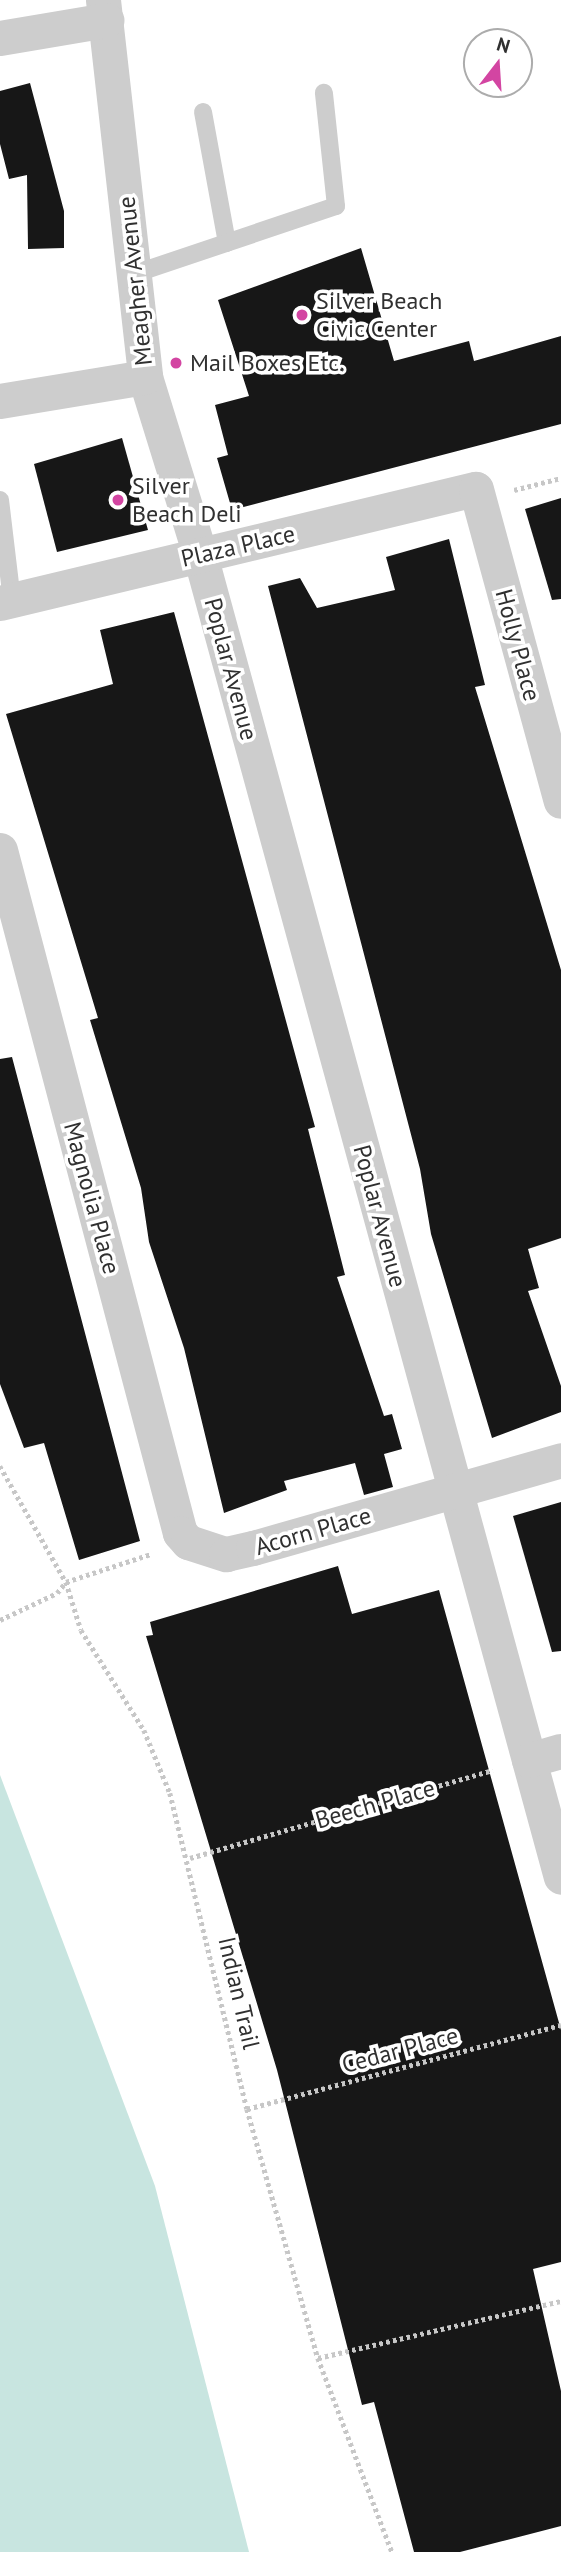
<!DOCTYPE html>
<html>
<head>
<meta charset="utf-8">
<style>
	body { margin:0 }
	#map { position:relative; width:561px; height:2552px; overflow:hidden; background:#fff; font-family:"PT Sans",sans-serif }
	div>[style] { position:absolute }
	.water>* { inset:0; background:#c8e5e0 }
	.building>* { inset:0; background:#171717 }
	.path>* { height:4.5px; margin-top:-2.25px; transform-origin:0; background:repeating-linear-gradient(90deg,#c7c7c7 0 3.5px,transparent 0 7px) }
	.lane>* { height:18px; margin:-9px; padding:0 9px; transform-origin:9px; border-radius:9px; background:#cdcdcd }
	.street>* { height:35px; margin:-17.5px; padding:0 17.5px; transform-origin:17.5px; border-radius:17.5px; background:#cdcdcd }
	.dots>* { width:19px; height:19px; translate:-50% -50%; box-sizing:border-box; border:4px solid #fff; border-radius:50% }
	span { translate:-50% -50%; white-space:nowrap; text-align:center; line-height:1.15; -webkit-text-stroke:7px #fff; paint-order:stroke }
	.street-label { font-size:24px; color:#303030 }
	.poi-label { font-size:24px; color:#303030 }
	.left { translate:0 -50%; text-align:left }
	.north { position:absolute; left:463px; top:28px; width:70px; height:70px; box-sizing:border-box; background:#fff; border:2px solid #acacac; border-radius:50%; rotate:17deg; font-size:19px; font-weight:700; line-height:28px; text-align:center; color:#303030 }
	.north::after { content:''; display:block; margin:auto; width:24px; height:32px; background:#d345a2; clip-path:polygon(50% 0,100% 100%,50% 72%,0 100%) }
</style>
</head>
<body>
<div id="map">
	<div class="water">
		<div style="clip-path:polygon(0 1775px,155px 2186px,249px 2552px,0 2552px)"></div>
	</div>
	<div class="building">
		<div style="clip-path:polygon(30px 83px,64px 211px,64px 248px,28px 249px,27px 175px,9px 179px,0 144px,0 91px)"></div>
		<div style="clip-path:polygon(361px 248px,394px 361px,469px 341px,474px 361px,561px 336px,561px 424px,232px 510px,217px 458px,228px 455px,215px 405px,249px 396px,218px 300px)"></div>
		<div style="clip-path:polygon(122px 438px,148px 530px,57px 552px,34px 464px)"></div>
		<div style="clip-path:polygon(561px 498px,561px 599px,552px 600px,525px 509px)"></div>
		<div style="clip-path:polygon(449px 539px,485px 685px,475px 687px,561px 970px,561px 1238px,528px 1249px,539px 1288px,528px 1291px,561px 1386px,561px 1412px,492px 1438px,431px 1234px,420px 1169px,268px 586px,300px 578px,317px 608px,395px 590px,386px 557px)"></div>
		<div style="clip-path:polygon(174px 612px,315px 1127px,308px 1129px,345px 1275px,337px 1277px,384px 1416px,392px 1414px,402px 1449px,384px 1454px,393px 1487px,364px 1495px,355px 1463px,284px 1481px,287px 1490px,224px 1513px,184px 1348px,149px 1242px,141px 1188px,90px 1020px,98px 1018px,6px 714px,113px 684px,100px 630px)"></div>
		<div style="clip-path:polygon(12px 1057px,140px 1541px,79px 1560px,44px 1443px,24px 1448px,0 1384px,0 1059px)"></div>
		<div style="clip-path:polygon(561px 1502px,561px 1651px,552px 1652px,513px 1516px)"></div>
		<div style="clip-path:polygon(338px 1566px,352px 1614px,439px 1590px,561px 2030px,561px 2262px,533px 2269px,561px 2391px,561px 2526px,460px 2552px,414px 2552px,374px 2402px,362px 2405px,277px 2070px,146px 1636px,153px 1635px,150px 1622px)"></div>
	</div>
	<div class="path">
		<div style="left:514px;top:490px;width:49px;rotate:-14.3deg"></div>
		<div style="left:0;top:1466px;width:133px;rotate:60.4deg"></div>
		<div style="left:66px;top:1582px;width:50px;rotate:72.6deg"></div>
		<div style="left:81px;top:1630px;width:118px;rotate:57.8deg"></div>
		<div style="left:144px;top:1730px;width:68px;rotate:67.6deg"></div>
		<div style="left:170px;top:1793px;width:325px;rotate:76.3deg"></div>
		<div style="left:247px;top:2109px;width:259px;rotate:74.1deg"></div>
		<div style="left:318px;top:2358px;width:208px;rotate:69.1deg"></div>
		<div style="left:0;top:1620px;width:63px;rotate:-25.3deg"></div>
		<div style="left:57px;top:1593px;width:14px;rotate:-51deg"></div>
		<div style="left:66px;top:1582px;width:89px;rotate:-18.2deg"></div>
		<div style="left:190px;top:1858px;width:315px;rotate:-16.2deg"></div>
		<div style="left:247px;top:2109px;width:325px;rotate:-15deg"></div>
		<div style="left:318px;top:2358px;width:250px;rotate:-13.2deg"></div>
	</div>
	<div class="lane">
		<div style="left:203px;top:112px;width:133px;rotate:79.6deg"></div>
		<div style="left:134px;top:274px;width:213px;rotate:-18.6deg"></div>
		<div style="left:336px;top:206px;width:114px;rotate:-96.1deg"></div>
		<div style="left:0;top:500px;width:101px;rotate:83.2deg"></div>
	</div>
	<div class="street">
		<div style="left:103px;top:0;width:379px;rotate:83.6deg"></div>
		<div style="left:145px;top:377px;width:186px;rotate:72.8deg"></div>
		<div style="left:200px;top:555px;width:1370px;rotate:74.73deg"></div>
		<div style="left:0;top:38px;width:108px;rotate:-9.6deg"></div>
		<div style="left:0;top:401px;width:147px;rotate:-9.4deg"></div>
		<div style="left:0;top:603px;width:489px;rotate:-13.5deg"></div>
		<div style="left:476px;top:489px;width:323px;rotate:74.8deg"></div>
		<div style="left:0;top:850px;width:706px;rotate:75.24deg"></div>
		<div style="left:180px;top:1533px;width:12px;rotate:48deg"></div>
		<div style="left:188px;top:1542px;width:40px;rotate:18deg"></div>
		<div style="left:226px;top:1554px;width:28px;rotate:-13deg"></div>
		<div style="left:253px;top:1548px;width:320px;rotate:-15.9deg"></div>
		<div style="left:529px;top:1760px;width:33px;rotate:-16deg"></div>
	</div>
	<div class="dots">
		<div style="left:302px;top:315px;background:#d345a2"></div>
		<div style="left:176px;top:363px;background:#d345a2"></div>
		<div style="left:118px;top:500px;background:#d345a2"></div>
	</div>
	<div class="street-label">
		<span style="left:135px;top:281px;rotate:-96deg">Meagher Avenue</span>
		<span style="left:238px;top:546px;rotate:-13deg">Plaza Place</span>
		<span style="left:518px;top:645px;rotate:75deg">Holly Place</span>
		<span style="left:231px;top:669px;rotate:75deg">Poplar Avenue</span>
		<span style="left:92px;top:1198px;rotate:75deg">Magnolia Place</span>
		<span style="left:380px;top:1216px;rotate:75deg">Poplar Avenue</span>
		<span style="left:313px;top:1531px;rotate:-16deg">Acorn Place</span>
		<span style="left:375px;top:1804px;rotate:-16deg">Beech Place</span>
		<span style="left:239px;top:1993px;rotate:77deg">Indian Trail</span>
		<span style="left:400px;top:2050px;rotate:-15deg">Cedar Place</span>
	</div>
	<div class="poi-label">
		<span class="left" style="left:316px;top:315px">Silver Beach<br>Civic Center</span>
		<span class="left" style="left:190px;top:363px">Mail Boxes Etc.</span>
		<span class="left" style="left:132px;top:500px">Silver<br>Beach Deli</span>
	</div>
	<div class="north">N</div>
</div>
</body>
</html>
